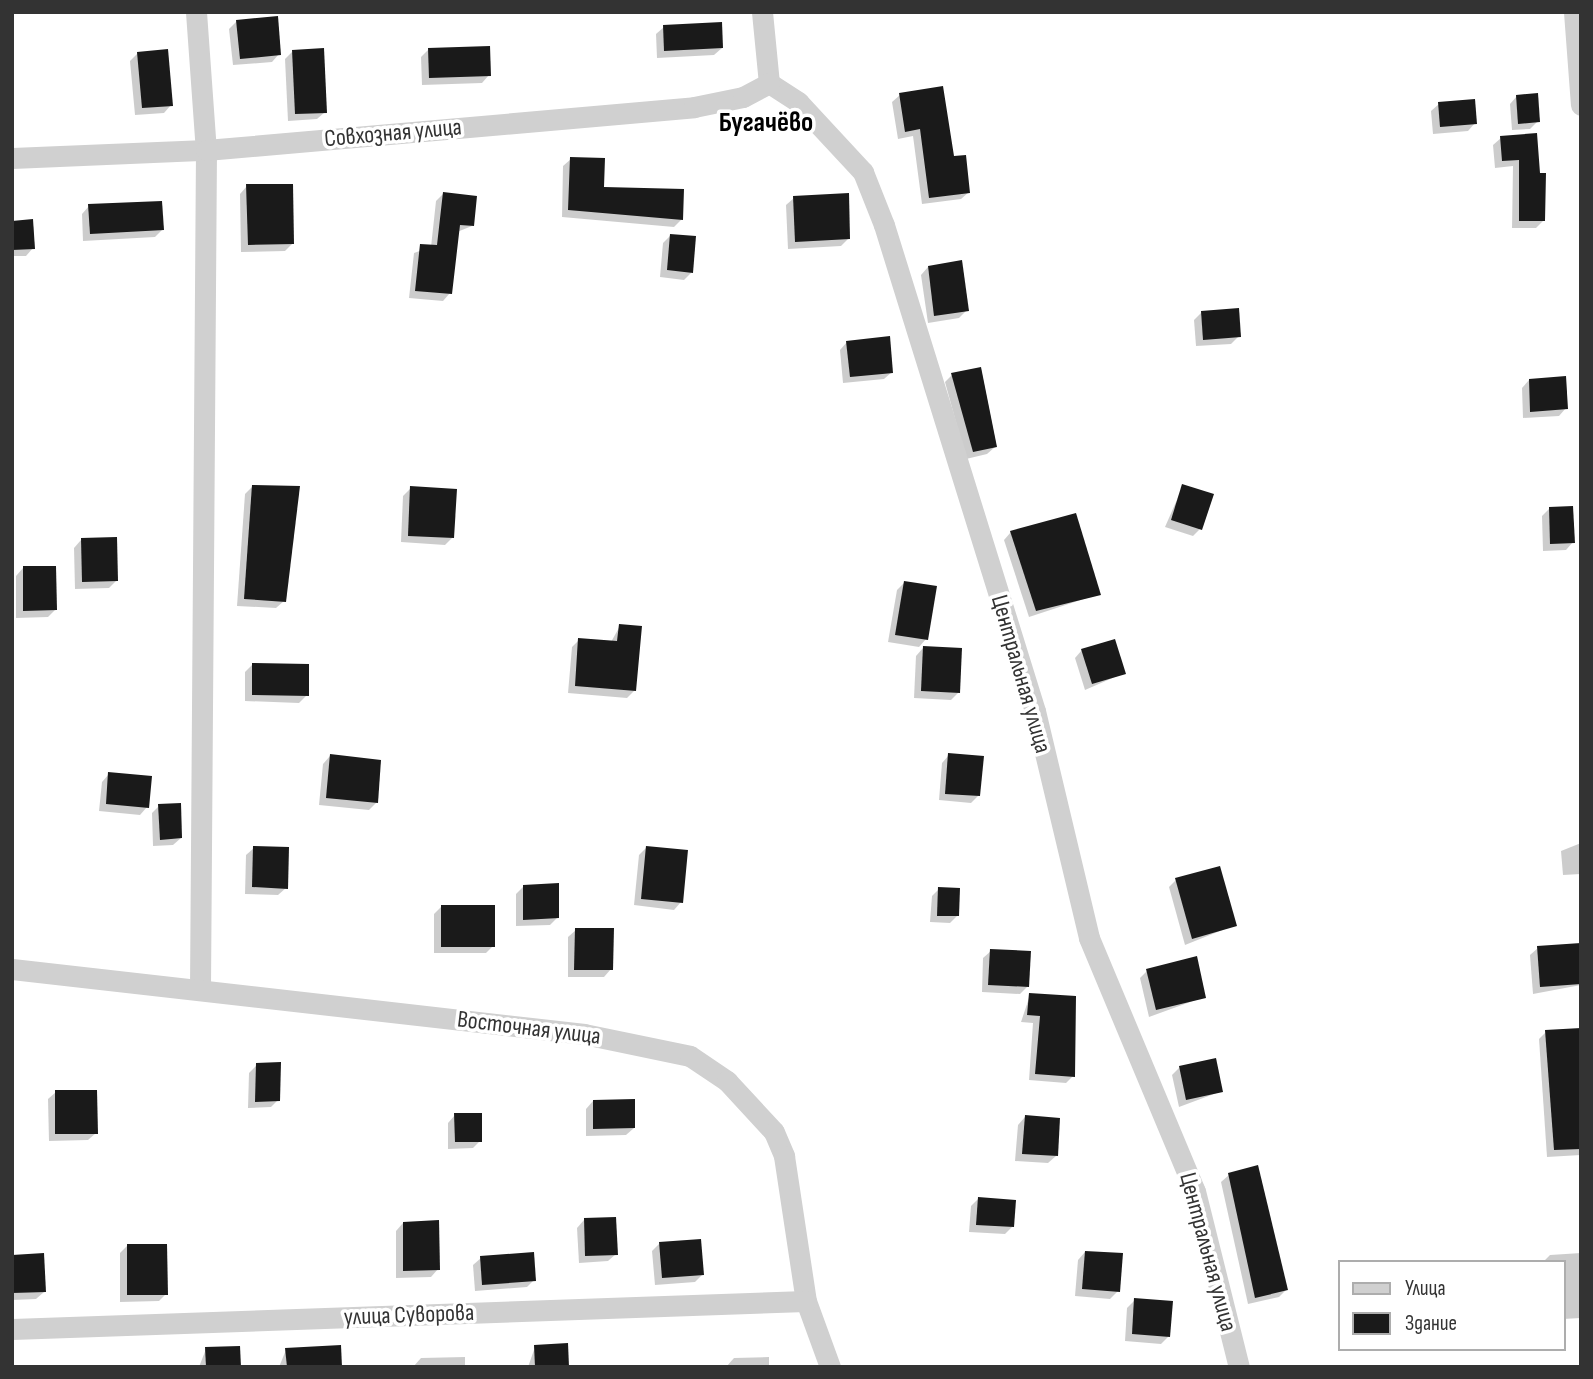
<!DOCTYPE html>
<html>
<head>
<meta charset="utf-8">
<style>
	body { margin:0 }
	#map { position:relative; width:1593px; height:1379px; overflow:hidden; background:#fff; font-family:"Sofia Sans Condensed",sans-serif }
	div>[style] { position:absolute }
	.shadow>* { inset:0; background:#0003 }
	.building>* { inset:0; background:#1a1a1a }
	.minor>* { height:21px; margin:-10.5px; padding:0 10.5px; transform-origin:10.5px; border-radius:10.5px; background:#d0d0d0 }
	span { translate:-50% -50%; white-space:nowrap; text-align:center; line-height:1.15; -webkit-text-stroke:7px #fff; paint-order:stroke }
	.street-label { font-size:24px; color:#333 }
	.quarter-label { font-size:28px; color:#000; font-weight:700 }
	.frame { position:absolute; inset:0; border:14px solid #333; pointer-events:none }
	.legend { position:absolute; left:1338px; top:1260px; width:228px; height:91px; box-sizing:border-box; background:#fff; border:2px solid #adadad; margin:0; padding:9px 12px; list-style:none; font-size:21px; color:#333 }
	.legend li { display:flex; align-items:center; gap:14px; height:35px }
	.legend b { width:35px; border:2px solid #adadad }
</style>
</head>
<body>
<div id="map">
	<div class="shadow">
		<div style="clip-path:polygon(237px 21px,279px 54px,272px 62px,233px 65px,229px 29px)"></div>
		<div style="clip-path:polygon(664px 27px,722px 48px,714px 55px,657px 58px,656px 34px)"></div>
		<div style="clip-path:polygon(428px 50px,489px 75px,482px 83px,422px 85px,421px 57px)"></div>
		<div style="clip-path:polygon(292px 52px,325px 112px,317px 119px,288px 121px,285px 59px)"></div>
		<div style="clip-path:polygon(138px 53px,171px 105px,164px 113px,135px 115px,130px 61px)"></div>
		<div style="clip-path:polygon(900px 95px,952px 158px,969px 192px,961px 199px,922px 204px,913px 136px,898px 139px,892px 102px)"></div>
		<div style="clip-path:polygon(1517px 96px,1538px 121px,1530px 129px,1512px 130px,1510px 104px)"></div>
		<div style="clip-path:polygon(1439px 104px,1475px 123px,1468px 131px,1433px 134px,1431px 111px)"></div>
		<div style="clip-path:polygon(1535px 135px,1544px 220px,1536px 228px,1512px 228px,1513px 166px,1495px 168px,1493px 145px,1501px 138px)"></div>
		<div style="clip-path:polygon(571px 159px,602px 189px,682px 219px,674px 227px,562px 217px,563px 166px)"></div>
		<div style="clip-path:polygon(247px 186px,292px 244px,285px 251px,241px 252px,240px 194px)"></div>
		<div style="clip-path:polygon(444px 193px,472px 226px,457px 232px,450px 293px,443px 301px,409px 298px,414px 253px,431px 247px,436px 201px)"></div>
		<div style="clip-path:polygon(794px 198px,848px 239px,841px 246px,788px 249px,786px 205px)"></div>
		<div style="clip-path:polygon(89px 206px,162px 230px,155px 237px,83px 241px,82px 214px)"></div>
		<div style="clip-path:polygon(12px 222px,33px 248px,26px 256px,12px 256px)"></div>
		<div style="clip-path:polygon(671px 235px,691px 273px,684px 280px,660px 277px,663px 243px)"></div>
		<div style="clip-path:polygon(928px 267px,967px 310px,959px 318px,928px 323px,921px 275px)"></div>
		<div style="clip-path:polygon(1202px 312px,1239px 336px,1231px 344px,1196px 346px,1194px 320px)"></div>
		<div style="clip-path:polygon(847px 342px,892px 372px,884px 379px,843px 383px,840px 350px)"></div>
		<div style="clip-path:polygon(952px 375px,995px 447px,987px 454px,966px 459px,945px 382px)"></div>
		<div style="clip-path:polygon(1529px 380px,1566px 408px,1559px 416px,1523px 418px,1522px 388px)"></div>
		<div style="clip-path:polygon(253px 486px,284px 601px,276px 608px,237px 606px,245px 494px)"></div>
		<div style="clip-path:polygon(1183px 486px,1200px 529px,1193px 536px,1165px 527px)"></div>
		<div style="clip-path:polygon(411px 488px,453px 537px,445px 545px,401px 542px,403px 496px)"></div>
		<div style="clip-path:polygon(1549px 509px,1573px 542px,1566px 550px,1543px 551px,1542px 516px)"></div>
		<div style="clip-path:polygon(1011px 532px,1099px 594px,1029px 617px,1004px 540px)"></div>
		<div style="clip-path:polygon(81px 540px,116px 581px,109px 588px,75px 589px,74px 548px)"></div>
		<div style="clip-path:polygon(23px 568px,55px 610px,48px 617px,16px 618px,16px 576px)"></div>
		<div style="clip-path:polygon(904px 583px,926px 639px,919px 647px,888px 642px,897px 590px)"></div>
		<div style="clip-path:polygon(620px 626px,635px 690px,627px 698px,568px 693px,572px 647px,579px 640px,611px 642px)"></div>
		<div style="clip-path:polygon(923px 648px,959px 692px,951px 700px,914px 698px,916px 656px)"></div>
		<div style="clip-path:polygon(1082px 650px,1124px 673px,1085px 690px,1075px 658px)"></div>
		<div style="clip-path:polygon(253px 664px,307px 695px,299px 703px,245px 701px,245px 672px)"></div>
		<div style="clip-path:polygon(949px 755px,979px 795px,971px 803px,939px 800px,942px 763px)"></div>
		<div style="clip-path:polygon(330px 756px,377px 802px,369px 810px,319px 805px,323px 764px)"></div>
		<div style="clip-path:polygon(109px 774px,147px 807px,140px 815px,99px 811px,102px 782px)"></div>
		<div style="clip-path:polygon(159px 806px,181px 838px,173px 845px,153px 846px,152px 813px)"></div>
		<div style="clip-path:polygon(1581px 843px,1581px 874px,1563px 875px,1561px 851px)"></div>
		<div style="clip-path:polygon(254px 848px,286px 888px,278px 895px,245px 894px,246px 855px)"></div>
		<div style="clip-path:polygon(646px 848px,681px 902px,674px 910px,634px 905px,639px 855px)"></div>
		<div style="clip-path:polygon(1176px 880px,1235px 925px,1185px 945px,1169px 887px)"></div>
		<div style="clip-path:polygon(524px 886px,557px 918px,550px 925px,516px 926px,516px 894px)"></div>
		<div style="clip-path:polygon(939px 889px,957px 916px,950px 923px,930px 922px,932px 896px)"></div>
		<div style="clip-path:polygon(441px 907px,493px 946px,486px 953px,434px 953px,434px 914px)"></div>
		<div style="clip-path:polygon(576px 930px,611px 969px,604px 977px,568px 977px,568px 937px)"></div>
		<div style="clip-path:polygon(1538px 948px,1581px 955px,1581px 985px,1533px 994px,1530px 955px)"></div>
		<div style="clip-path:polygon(991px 951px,1028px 986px,1020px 994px,982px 992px,983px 958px)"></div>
		<div style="clip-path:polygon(1147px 971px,1204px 997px,1149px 1017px,1140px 978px)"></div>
		<div style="clip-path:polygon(1030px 995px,1073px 1076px,1066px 1083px,1029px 1080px,1033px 1023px,1021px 1022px)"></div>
		<div style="clip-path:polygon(1581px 1030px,1581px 1155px,1547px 1157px,1539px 1039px,1546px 1032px)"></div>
		<div style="clip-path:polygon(257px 1065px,278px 1100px,271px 1107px,248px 1108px,249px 1073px)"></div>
		<div style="clip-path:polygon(1180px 1067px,1222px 1091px,1179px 1107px,1172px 1075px)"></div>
		<div style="clip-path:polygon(56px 1092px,96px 1133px,88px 1140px,49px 1141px,48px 1099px)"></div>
		<div style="clip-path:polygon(593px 1101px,634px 1128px,626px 1135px,586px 1136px,586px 1109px)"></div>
		<div style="clip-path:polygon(455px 1115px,480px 1141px,473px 1148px,448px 1149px,448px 1123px)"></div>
		<div style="clip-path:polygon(1025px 1117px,1056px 1156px,1048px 1163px,1015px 1161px,1018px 1125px)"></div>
		<div style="clip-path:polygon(1229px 1175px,1286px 1290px,1279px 1297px,1248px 1304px,1221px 1182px)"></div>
		<div style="clip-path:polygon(978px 1199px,1012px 1227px,1005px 1234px,969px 1232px,971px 1206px)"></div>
		<div style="clip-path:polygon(584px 1220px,616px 1254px,608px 1261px,579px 1263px,577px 1228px)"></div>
		<div style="clip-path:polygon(403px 1223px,438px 1269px,431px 1277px,396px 1278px,396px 1231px)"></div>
		<div style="clip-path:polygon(659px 1244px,703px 1274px,695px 1282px,655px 1285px,652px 1251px)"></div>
		<div style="clip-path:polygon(127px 1246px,166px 1294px,159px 1301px,120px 1302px,120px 1253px)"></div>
		<div style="clip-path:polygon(1085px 1252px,1118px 1291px,1110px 1299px,1075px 1296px,1078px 1260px)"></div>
		<div style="clip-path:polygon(1581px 1253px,1581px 1318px,1563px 1319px,1563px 1262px,1543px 1262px,1550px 1255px)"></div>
		<div style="clip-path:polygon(12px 1256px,44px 1292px,36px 1299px,12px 1300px)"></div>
		<div style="clip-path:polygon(481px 1258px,534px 1280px,527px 1287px,475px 1291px,473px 1265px)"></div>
		<div style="clip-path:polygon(1135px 1300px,1168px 1337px,1161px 1344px,1125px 1341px,1127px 1308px)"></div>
		<div style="clip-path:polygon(535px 1347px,567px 1367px,528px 1367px)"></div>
		<div style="clip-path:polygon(206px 1349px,239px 1367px,199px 1367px)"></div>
		<div style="clip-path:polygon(286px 1350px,340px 1367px,279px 1367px)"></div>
		<div style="clip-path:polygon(465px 1357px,465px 1367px,413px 1367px,421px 1358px)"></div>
		<div style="clip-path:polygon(769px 1357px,769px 1367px,726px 1367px,734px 1358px)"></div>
	</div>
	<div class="building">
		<div style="clip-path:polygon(278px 16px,281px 55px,240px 59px,236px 20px)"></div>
		<div style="clip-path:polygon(722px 22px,723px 48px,664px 51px,663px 25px)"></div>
		<div style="clip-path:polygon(490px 46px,491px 76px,429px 78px,428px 48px)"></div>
		<div style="clip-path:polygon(324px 48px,327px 113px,295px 114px,292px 50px)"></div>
		<div style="clip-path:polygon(168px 49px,173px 106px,142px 108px,137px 52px)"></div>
		<div style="clip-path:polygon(943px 86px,954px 156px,966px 155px,970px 193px,929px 198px,920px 129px,905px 132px,899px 93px)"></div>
		<div style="clip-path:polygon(1538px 93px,1540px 122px,1518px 124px,1516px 95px)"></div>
		<div style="clip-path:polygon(1475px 99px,1477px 124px,1440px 127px,1438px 102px)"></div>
		<div style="clip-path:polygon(1537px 133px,1540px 173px,1546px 173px,1545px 221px,1519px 221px,1519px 160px,1502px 161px,1500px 136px)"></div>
		<div style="clip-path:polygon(570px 157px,605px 158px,604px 187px,684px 189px,683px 220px,568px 210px)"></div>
		<div style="clip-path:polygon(246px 184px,293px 184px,294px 244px,248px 245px)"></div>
		<div style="clip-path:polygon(443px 192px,477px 196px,474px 226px,460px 225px,452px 294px,415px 291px,420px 244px,437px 245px)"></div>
		<div style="clip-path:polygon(849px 193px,850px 239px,795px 242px,793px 196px)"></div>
		<div style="clip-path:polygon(162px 201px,164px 230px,90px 234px,88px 204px)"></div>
		<div style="clip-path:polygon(33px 219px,35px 249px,12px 250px,12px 221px)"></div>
		<div style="clip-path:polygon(670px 234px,696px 236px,693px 273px,667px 270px)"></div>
		<div style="clip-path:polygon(962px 260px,969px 311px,934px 316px,928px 266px)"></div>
		<div style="clip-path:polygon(1239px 308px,1241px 337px,1203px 340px,1201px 311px)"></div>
		<div style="clip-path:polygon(890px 336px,893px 373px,850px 377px,846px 341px)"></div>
		<div style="clip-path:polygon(981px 367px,997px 447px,973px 452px,951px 373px)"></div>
		<div style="clip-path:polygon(1566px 376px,1568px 409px,1530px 412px,1529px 379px)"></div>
		<div style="clip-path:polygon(1182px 484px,1214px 494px,1202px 530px,1171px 520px)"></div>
		<div style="clip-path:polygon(252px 485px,300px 486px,286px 602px,244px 599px)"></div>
		<div style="clip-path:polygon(410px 486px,457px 489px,454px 538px,408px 536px)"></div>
		<div style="clip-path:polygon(1573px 506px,1575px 543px,1550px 544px,1549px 507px)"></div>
		<div style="clip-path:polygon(1076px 513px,1101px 595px,1036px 611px,1010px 531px)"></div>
		<div style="clip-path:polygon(117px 537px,118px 581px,82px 582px,81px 538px)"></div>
		<div style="clip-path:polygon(23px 566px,56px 566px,57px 610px,23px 611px)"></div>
		<div style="clip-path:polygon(904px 581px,937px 586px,928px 640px,895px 635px)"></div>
		<div style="clip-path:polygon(619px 624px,642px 626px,636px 691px,575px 686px,578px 638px,617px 641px)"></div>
		<div style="clip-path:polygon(1115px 639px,1126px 674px,1092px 684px,1081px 649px)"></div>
		<div style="clip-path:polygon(923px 646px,962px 648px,960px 693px,921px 691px)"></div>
		<div style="clip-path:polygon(252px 663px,309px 664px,309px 696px,252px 695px)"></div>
		<div style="clip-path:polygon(948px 753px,984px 756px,980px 796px,945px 794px)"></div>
		<div style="clip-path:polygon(330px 754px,381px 760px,378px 803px,326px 798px)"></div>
		<div style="clip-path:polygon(108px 772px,152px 776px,149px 808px,106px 804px)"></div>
		<div style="clip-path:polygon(181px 803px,182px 838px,160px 840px,158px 804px)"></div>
		<div style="clip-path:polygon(253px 846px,289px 847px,288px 889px,252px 887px)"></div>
		<div style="clip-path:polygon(646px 846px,688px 850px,683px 903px,641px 899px)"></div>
		<div style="clip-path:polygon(1220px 866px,1237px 926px,1192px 939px,1175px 878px)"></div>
		<div style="clip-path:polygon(559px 883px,559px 918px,523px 920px,523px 885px)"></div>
		<div style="clip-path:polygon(938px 887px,960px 888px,959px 916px,937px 916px)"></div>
		<div style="clip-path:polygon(441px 905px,495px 905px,495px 947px,441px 947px)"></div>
		<div style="clip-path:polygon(575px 928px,614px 928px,613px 970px,574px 970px)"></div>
		<div style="clip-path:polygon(1581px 943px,1581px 984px,1540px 987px,1537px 946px)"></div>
		<div style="clip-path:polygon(990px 949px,1031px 951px,1029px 987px,988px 985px)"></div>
		<div style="clip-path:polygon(1197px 956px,1206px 998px,1156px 1010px,1146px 969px)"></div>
		<div style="clip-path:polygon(1029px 993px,1076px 996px,1075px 1077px,1035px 1074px,1040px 1016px,1027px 1015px)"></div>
		<div style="clip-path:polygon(1581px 1028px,1581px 1149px,1554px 1150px,1545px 1030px)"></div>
		<div style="clip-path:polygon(1216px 1058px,1223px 1092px,1186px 1100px,1179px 1066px)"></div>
		<div style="clip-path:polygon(281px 1062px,280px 1101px,255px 1102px,256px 1063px)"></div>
		<div style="clip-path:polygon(55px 1090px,97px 1090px,98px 1134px,55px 1134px)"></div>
		<div style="clip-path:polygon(635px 1099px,635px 1128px,593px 1129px,593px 1100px)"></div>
		<div style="clip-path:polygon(454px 1113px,482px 1113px,482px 1142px,455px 1142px)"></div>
		<div style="clip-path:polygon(1025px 1115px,1060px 1118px,1058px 1156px,1022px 1154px)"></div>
		<div style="clip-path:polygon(1258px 1165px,1288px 1290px,1255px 1298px,1228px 1173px)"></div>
		<div style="clip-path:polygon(978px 1197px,1016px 1200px,1014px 1227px,976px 1225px)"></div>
		<div style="clip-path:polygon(616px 1217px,618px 1255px,585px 1256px,584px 1218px)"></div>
		<div style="clip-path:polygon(439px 1220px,440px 1270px,403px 1271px,403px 1222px)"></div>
		<div style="clip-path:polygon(701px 1239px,704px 1275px,662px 1278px,659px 1242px)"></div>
		<div style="clip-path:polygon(127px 1244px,167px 1244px,168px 1295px,127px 1295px)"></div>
		<div style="clip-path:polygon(1085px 1251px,1123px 1253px,1120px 1292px,1082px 1289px)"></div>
		<div style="clip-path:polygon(534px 1252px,536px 1281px,482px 1285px,480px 1256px)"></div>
		<div style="clip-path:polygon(44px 1253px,46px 1292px,12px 1293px,12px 1255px)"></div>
		<div style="clip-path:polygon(1134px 1298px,1173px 1301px,1170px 1337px,1132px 1334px)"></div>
		<div style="clip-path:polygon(568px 1343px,569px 1367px,535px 1367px,534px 1345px)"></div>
		<div style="clip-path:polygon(341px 1345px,342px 1367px,287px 1367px,285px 1348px)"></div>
		<div style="clip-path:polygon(240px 1346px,241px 1367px,206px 1367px,205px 1347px)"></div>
	</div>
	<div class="minor">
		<div style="left:196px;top:12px;width:138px;rotate:85.9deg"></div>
		<div style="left:206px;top:150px;width:839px;rotate:90.41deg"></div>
		<div style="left:762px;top:12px;width:71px;rotate:84.4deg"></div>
		<div style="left:769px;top:83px;width:35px;rotate:33deg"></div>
		<div style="left:798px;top:102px;width:96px;rotate:47.1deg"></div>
		<div style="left:863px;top:172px;width:57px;rotate:68.4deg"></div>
		<div style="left:884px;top:225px;width:509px;rotate:72.74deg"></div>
		<div style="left:1035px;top:711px;width:233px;rotate:76.6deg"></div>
		<div style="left:1089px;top:938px;width:274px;rotate:67.3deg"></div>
		<div style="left:1195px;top:1191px;width:181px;rotate:76deg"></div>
		<div style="left:1574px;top:12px;width:93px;rotate:85.7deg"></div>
		<div style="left:12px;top:158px;width:194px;rotate:-2.4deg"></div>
		<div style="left:206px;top:150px;width:490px;rotate:-5deg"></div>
		<div style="left:694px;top:107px;width:50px;rotate:-11.5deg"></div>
		<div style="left:743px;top:97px;width:30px;rotate:-28deg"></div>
		<div style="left:12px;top:969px;width:576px;rotate:6.48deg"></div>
		<div style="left:584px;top:1034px;width:108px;rotate:11.7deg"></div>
		<div style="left:690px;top:1056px;width:45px;rotate:34deg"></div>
		<div style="left:727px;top:1081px;width:69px;rotate:47.3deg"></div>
		<div style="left:774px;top:1132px;width:26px;rotate:67deg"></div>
		<div style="left:784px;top:1156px;width:147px;rotate:81.4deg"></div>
		<div style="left:806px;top:1301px;width:70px;rotate:70deg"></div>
		<div style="left:12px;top:1329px;width:794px;rotate:-2.02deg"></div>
	</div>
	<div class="street-label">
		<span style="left:393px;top:133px;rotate:-5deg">Совхозная улица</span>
		<span style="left:1021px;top:674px;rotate:74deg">Центральная улица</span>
		<span style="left:529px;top:1028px;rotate:7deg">Восточная улица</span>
		<span style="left:1208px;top:1252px;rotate:75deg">Центральная улица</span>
		<span style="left:409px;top:1315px;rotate:-2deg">улица Суворова</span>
	</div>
	<div class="quarter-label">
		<span style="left:766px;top:123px">Бугачёво</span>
	</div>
	<div class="frame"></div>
	<ul class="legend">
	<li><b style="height:9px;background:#d0d0d0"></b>Улица</li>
	<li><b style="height:19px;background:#1a1a1a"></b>Здание</li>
	</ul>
</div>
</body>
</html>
